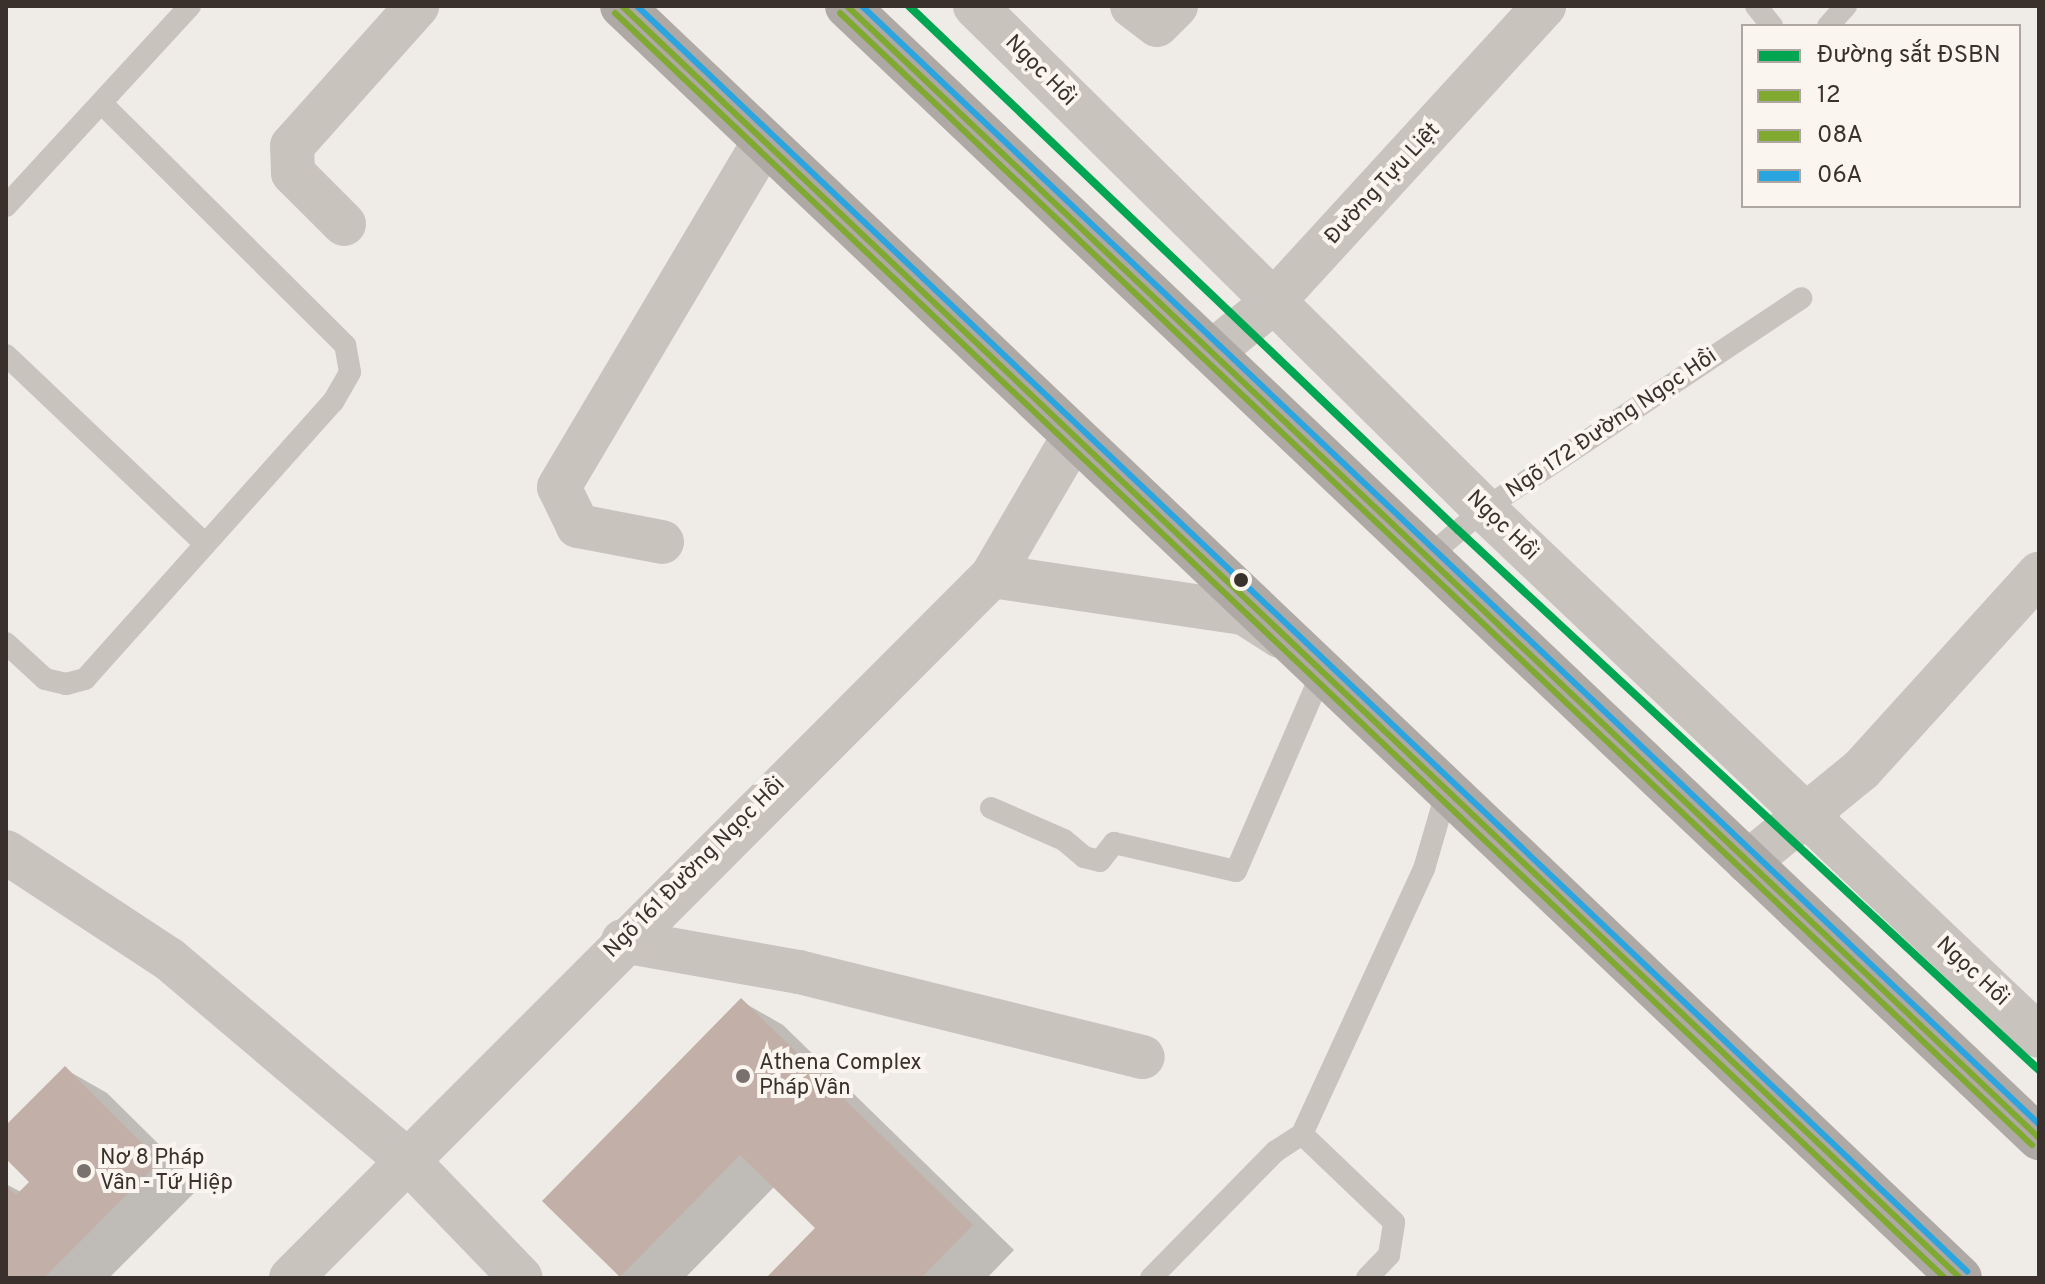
<!DOCTYPE html>
<html>
<head>
<meta charset="utf-8">
<style>
	body { margin:0 }
	#map { position:relative; width:2045px; height:1284px; overflow:hidden; background:#efebe6; font-family:Overpass,sans-serif }
	div>[style] { position:absolute }
	.shadow>* { inset:0; background:#0003 }
	.building>* { inset:0; background:#c2b0a8 }
	.service>* { height:22px; margin:-11px; padding:0 11px; transform-origin:11px; border-radius:11px; background:#c9c3be }
	.minor>* { height:44px; margin:-22px; padding:0 22px; transform-origin:22px; border-radius:22px; background:#c9c3be }
	.tertiary>* { height:44px; margin:-22px; padding:0 22px; transform-origin:22px; border-radius:22px; background:#c9c3be }
	.trunk>* { height:44px; margin:-22px; padding:0 22px; transform-origin:22px; border-radius:22px; background:#aea9a4 }
	.bus-1>* { height:6px; margin:-3px; padding:0 3px; transform-origin:3px; border-radius:3px; background:#7fa930 }
	.bus-2>* { height:6px; margin:-3px; padding:0 3px; transform-origin:3px; border-radius:3px; background:#7fa930 }
	.bus-3>* { height:6px; margin:-3px; padding:0 3px; transform-origin:3px; border-radius:3px; background:#2aa5df }
	.rail-1>* { height:8px; margin:-4px; padding:0 4px; transform-origin:4px; border-radius:4px; background:#00a651 }
	.dots>* { width:22px; height:22px; translate:-50% -50%; box-sizing:border-box; border:4px solid #faf5ef; border-radius:50% }
	span { translate:-50% -50%; white-space:nowrap; text-align:center; line-height:1.15; -webkit-text-stroke:8px #faf5ef; paint-order:stroke }
	.street-label { font-size:22px; color:#3a302c }
	.poi-label { font-size:22px; color:#3a302c }
	.left { translate:0 -50%; text-align:left }
	.frame { position:absolute; inset:0; border:8px solid #3a302c; pointer-events:none }
	.legend { position:absolute; left:1741px; top:24px; width:280px; height:184px; box-sizing:border-box; background:#faf5ef; border:2px solid #ada6a1; margin:0; padding:10px 14px; list-style:none; font-size:24px; color:#3a302c }
	.legend li { display:flex; align-items:center; gap:16px; height:40px }
	.legend b { width:40px; border:2px solid #ada6a1 }
</style>
</head>
<body>
<div id="map">
	<div class="shadow">
		<div style="clip-path:polygon(741px 1001px,783px 1025px,1014px 1250px,987px 1278px,769px 1278px,818px 1228px,775px 1186px,685px 1278px,621px 1276px)"></div>
		<div style="clip-path:polygon(65px 1069px,107px 1093px,201px 1186px,109px 1278px,6px 1278px,6px 1184px,21px 1192px,32px 1182px,6px 1156px,6px 1127px)"></div>
	</div>
	<div class="building">
		<div style="clip-path:polygon(741px 998px,973px 1225px,921px 1278px,766px 1278px,815px 1228px,740px 1155px,620px 1277px,542px 1201px)"></div>
		<div style="clip-path:polygon(65px 1066px,160px 1161px,44px 1278px,6px 1278px,6px 1185px,16px 1195px,29px 1182px,6px 1159px,6px 1125px)"></div>
	</div>
	<div class="service">
		<div style="left:1756px;top:6px;width:26px;rotate:51deg"></div>
		<div style="left:1828px;top:26px;width:27px;rotate:-48deg"></div>
		<div style="left:6px;top:206px;width:272px;rotate:-47.4deg"></div>
		<div style="left:6px;top:355px;width:274px;rotate:43.5deg"></div>
		<div style="left:1428px;top:557px;width:74px;rotate:-40.6deg"></div>
		<div style="left:1484px;top:509px;width:381px;rotate:-33.6deg"></div>
		<div style="left:6px;top:643px;width:53px;rotate:42.7deg"></div>
		<div style="left:45px;top:679px;width:22px;rotate:13deg"></div>
		<div style="left:66px;top:684px;width:20px;rotate:-15deg"></div>
		<div style="left:85px;top:679px;width:372px;rotate:-48.2deg"></div>
		<div style="left:333px;top:402px;width:34px;rotate:-60deg"></div>
		<div style="left:350px;top:372px;width:27px;rotate:-100deg"></div>
		<div style="left:345px;top:345px;width:342px;rotate:-135.2deg"></div>
		<div style="left:991px;top:808px;width:80px;rotate:23.7deg"></div>
		<div style="left:1064px;top:840px;width:26px;rotate:40deg"></div>
		<div style="left:1084px;top:857px;width:16px;rotate:14deg"></div>
		<div style="left:1100px;top:861px;width:23px;rotate:-52deg"></div>
		<div style="left:1114px;top:843px;width:125px;rotate:12.9deg"></div>
		<div style="left:1236px;top:871px;width:217px;rotate:-66.6deg"></div>
		<div style="left:1151px;top:1278px;width:178px;rotate:-45.5deg"></div>
		<div style="left:1276px;top:1151px;width:31px;rotate:-33deg"></div>
		<div style="left:1367px;top:1278px;width:32px;rotate:-46deg"></div>
		<div style="left:1389px;top:1255px;width:33px;rotate:-81deg"></div>
		<div style="left:1394px;top:1222px;width:127px;rotate:-136.3deg"></div>
		<div style="left:1302px;top:1134px;width:292px;rotate:-65.3deg"></div>
		<div style="left:1424px;top:869px;width:82px;rotate:-73.8deg"></div>
	</div>
	<div class="minor">
		<div style="left:975px;top:6px;width:716px;rotate:44.66deg"></div>
		<div style="left:1484px;top:509px;width:765px;rotate:43.52deg"></div>
		<div style="left:1132px;top:6px;width:31px;rotate:37deg"></div>
		<div style="left:1157px;top:25px;width:27px;rotate:-45deg"></div>
		<div style="left:344px;top:224px;width:72px;rotate:-135deg"></div>
		<div style="left:293px;top:173px;width:27px;rotate:-92deg"></div>
		<div style="left:292px;top:146px;width:188px;rotate:-48.2deg"></div>
		<div style="left:662px;top:542px;width:86px;rotate:-169.2deg"></div>
		<div style="left:578px;top:526px;width:43px;rotate:-116deg"></div>
		<div style="left:559px;top:487px;width:401px;rotate:-59.3deg"></div>
		<div style="left:992px;top:576px;width:255px;rotate:8.4deg"></div>
		<div style="left:1244px;top:613px;width:43px;rotate:32.6deg"></div>
		<div style="left:6px;top:852px;width:195px;rotate:33.3deg"></div>
		<div style="left:169px;top:959px;width:310px;rotate:40.2deg"></div>
		<div style="left:406px;top:1159px;width:165px;rotate:46deg"></div>
		<div style="left:1748px;top:862px;width:146px;rotate:-39.2deg"></div>
		<div style="left:1861px;top:770px;width:265px;rotate:-47.8deg"></div>
		<div style="left:623px;top:941px;width:179px;rotate:10deg"></div>
		<div style="left:799px;top:972px;width:354px;rotate:13.9deg"></div>
		<div style="left:291px;top:1278px;width:992px;rotate:-45.04deg"></div>
		<div style="left:992px;top:576px;width:159px;rotate:-59.7deg"></div>
	</div>
	<div class="tertiary">
		<div style="left:1212px;top:352px;width:77px;rotate:-39.2deg"></div>
		<div style="left:1272px;top:303px;width:403px;rotate:-47.5deg"></div>
	</div>
	<div class="trunk">
		<div style="left:622px;top:6px;width:1846px;rotate:43.55deg"></div>
		<div style="left:847px;top:6px;width:1644px;rotate:43.52deg"></div>
	</div>
	<div class="bus-1">
		<div style="left:622px;top:6px;width:1846px;rotate:43.55deg"></div>
		<div style="left:847px;top:6px;width:1644px;rotate:43.52deg"></div>
	</div>
	<div class="bus-2">
		<div style="left:615px;top:13px;width:1836px;rotate:43.57deg"></div>
		<div style="left:840px;top:13px;width:1644px;rotate:43.52deg"></div>
	</div>
	<div class="bus-3">
		<div style="left:637px;top:6px;width:1836px;rotate:43.57deg"></div>
		<div style="left:862px;top:6px;width:1623px;rotate:43.53deg"></div>
	</div>
	<div class="rail-1">
		<div style="left:909px;top:6px;width:759px;rotate:43.67deg"></div>
		<div style="left:1458px;top:530px;width:793px;rotate:42.91deg"></div>
	</div>
	<div class="dots">
		<div style="left:1241px;top:580px;background:#3a302c"></div>
		<div style="left:743px;top:1076px;background:#79716d"></div>
		<div style="left:84px;top:1171px;background:#79716d"></div>
	</div>
	<div class="street-label">
		<span style="left:1040px;top:71px;rotate:45deg">Ngọc Hồi</span>
		<span style="left:1383px;top:184px;rotate:-47deg">Đường Tựu Liệt</span>
		<span style="left:1612px;top:424px;rotate:-34deg">Ngõ 172 Đường Ngọc Hồi</span>
		<span style="left:1502px;top:526px;rotate:44deg">Ngọc Hồi</span>
		<span style="left:695px;top:868px;rotate:-45deg">Ngõ 161 Đường Ngọc Hồi</span>
		<span style="left:1972px;top:972px;rotate:43deg">Ngọc Hồi</span>
	</div>
	<div class="poi-label">
		<span class="left" style="left:759px;top:1076px">Athena Complex<br>Pháp Vân</span>
		<span class="left" style="left:100px;top:1171px">Nơ 8 Pháp<br>Vân - Tứ Hiệp</span>
	</div>
	<div class="frame"></div>
	<ul class="legend">
	<li><b style="height:10px;background:#00a651"></b>Đường sắt ĐSBN</li>
	<li><b style="height:10px;background:#7fa930"></b>12</li>
	<li><b style="height:10px;background:#7fa930"></b>08A</li>
	<li><b style="height:10px;background:#2aa5df"></b>06A</li>
	</ul>
</div>
</body>
</html>
